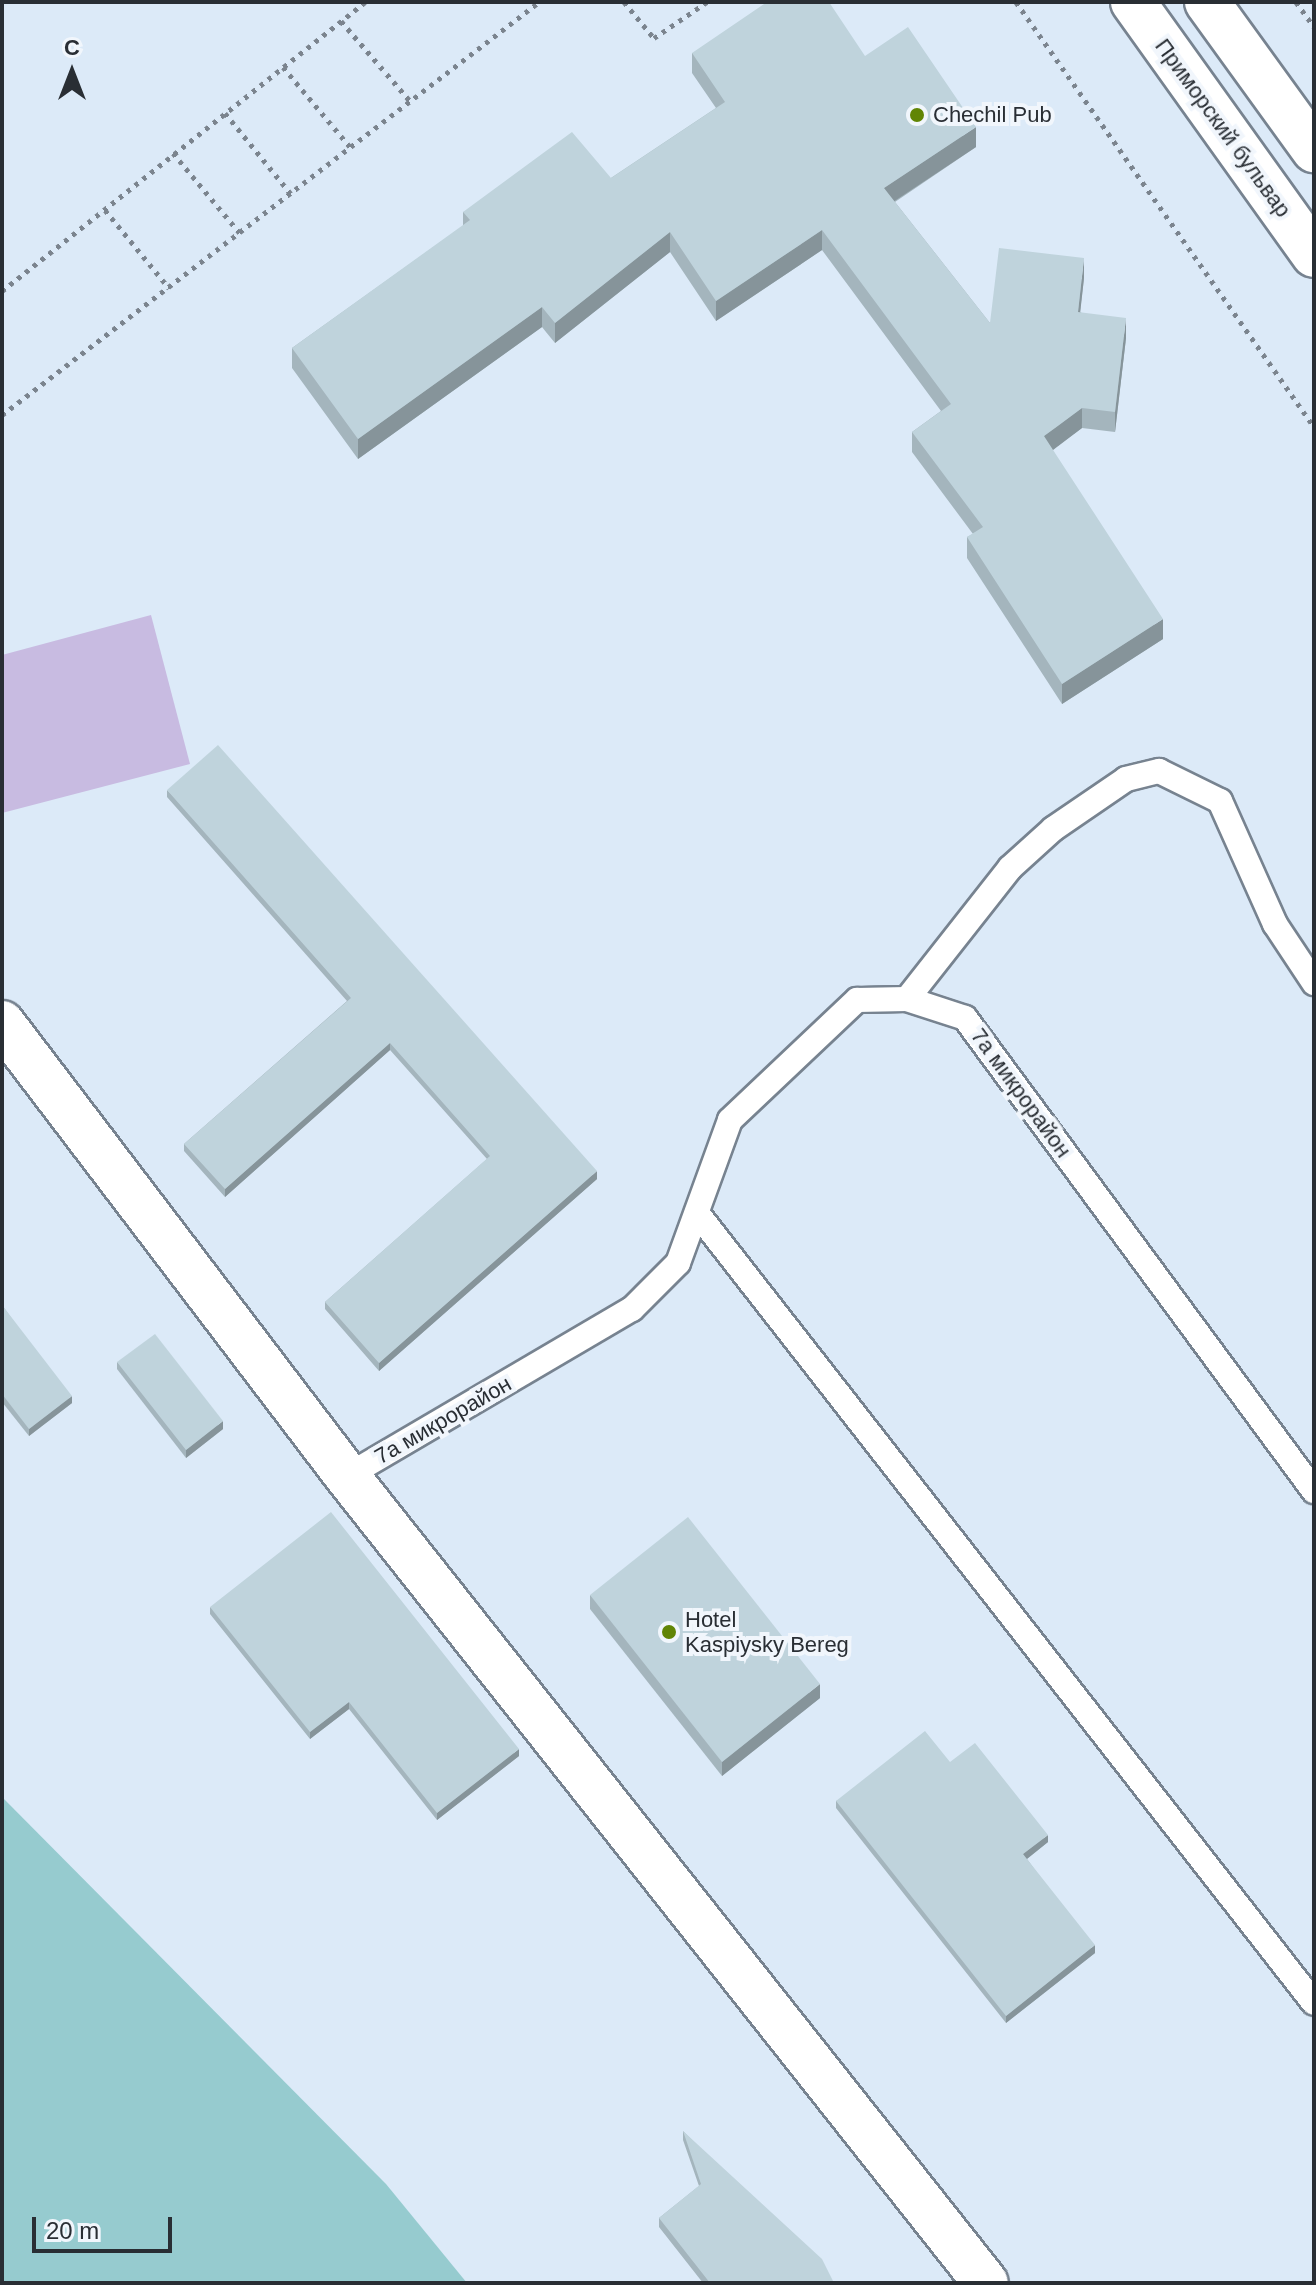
<!DOCTYPE html>
<html>
<head>
<meta charset="utf-8">
<style>
	body { margin:0 }
	#map { position:relative; width:1316px; height:2285px; overflow:hidden; background:#dceaf8; font-family:Helvetica,sans-serif }
	div>[style] { position:absolute }
	.green>* { inset:0; background:#c8bbe1 }
	.water>* { inset:0; background:#96cbcf }
	.path>* { height:5px; margin-top:-2.5px; transform-origin:0; background:repeating-linear-gradient(90deg,#7b848e 0 4px,transparent 0 10px) }
	.roads { filter:drop-shadow(2px 0 #778390) drop-shadow(-2px 0 #778390) drop-shadow(0 2px #778390) drop-shadow(0 -2px #778390) }
	.service>* { height:24px; margin:-12px; padding:0 12px; transform-origin:12px; border-radius:12px; background:#fff }
	.minor>* { height:44px; margin:-22px; padding:0 22px; transform-origin:22px; border-radius:22px; background:#fff }
	.tertiary>* { height:44px; margin:-22px; padding:0 22px; transform-origin:22px; border-radius:22px; background:#fff }
	.wall>* { inset:0; background:#a4b5bd }
	.shaded-wall>* { inset:0; background:#86949a }
	.building>* { inset:0; background:#bfd3dc }
	.dots>* { width:22px; height:22px; translate:-50% -50%; box-sizing:border-box; border:4px solid #f1f6fc; border-radius:50% }
	span { translate:-50% -50%; white-space:nowrap; text-align:center; line-height:1.15; -webkit-text-stroke:8px #f1f6fc; paint-order:stroke }
	.poi-label { font-size:22px; color:#292e34 }
	.left { translate:0 -50%; text-align:left }
	.street-label { font-size:22px; color:#292e34 }
	.frame { position:absolute; inset:0; border:4px solid #292e34; pointer-events:none }
	.north { position:absolute; left:32px; top:32px; width:80px; height:80px; -webkit-text-stroke:6px #f1f6fc; paint-order:stroke; rotate:0deg; font-size:22px; font-weight:700; line-height:32px; text-align:center; color:#292e34 }
	.north::after { content:''; display:block; margin:auto; width:28px; height:36px; background:#292e34; clip-path:polygon(50% 0,100% 100%,50% 72%,0 100%) }
	.scale { position:absolute; left:32px; top:2217px; width:140px; height:36px; box-sizing:border-box; border:4px solid #292e34; border-top:0; padding-left:10px; font-size:24px; line-height:28px; white-space:nowrap; color:#292e34; -webkit-text-stroke:6px #f1f6fc; paint-order:stroke }
</style>
</head>
<body>
<div id="map">
	<div class="green">
		<div style="clip-path:polygon(151px 615px,190px 764px,2px 813px,2px 655px)"></div>
	</div>
	<div class="water">
		<div style="clip-path:polygon(2px 1797px,386px 2184px,467px 2283px,2px 2283px)"></div>
	</div>
	<div class="path">
		<div style="left:624px;top:2px;width:47px;rotate:50.2deg"></div>
		<div style="left:654px;top:38px;width:64px;rotate:-34.2deg"></div>
		<div style="left:1016px;top:2px;width:519px;rotate:54.96deg"></div>
		<div style="left:1296px;top:2px;width:31px;rotate:54deg"></div>
		<div style="left:341px;top:21px;width:107px;rotate:49.2deg"></div>
		<div style="left:283px;top:67px;width:106px;rotate:50deg"></div>
		<div style="left:225px;top:113px;width:104px;rotate:50.8deg"></div>
		<div style="left:173px;top:153px;width:104px;rotate:50.1deg"></div>
		<div style="left:105px;top:210px;width:101px;rotate:50.6deg"></div>
		<div style="left:2px;top:291px;width:464px;rotate:-38.5deg"></div>
		<div style="left:2px;top:415px;width:677px;rotate:-37.56deg"></div>
	</div>
	<div class="roads">
		<div class="service">
			<div style="left:907px;top:999px;width:167px;rotate:-51.8deg"></div>
			<div style="left:1010px;top:868px;width:58px;rotate:-42.2deg"></div>
			<div style="left:1053px;top:829px;width:88px;rotate:-34.4deg"></div>
			<div style="left:1126px;top:779px;width:34px;rotate:-14deg"></div>
			<div style="left:1159px;top:771px;width:68px;rotate:26.2deg"></div>
			<div style="left:1220px;top:801px;width:135px;rotate:65.9deg"></div>
			<div style="left:1275px;top:924px;width:71px;rotate:56.5deg"></div>
			<div style="left:697px;top:1213px;width:1002px;rotate:52.01deg"></div>
			<div style="left:347px;top:1476px;width:330px;rotate:-30.4deg"></div>
			<div style="left:632px;top:1309px;width:65px;rotate:-45deg"></div>
			<div style="left:678px;top:1263px;width:152px;rotate:-70deg"></div>
			<div style="left:730px;top:1120px;width:175px;rotate:-43.4deg"></div>
			<div style="left:857px;top:1000px;width:50px;rotate:-1.1deg"></div>
			<div style="left:907px;top:999px;width:61px;rotate:18.1deg"></div>
			<div style="left:965px;top:1018px;width:588px;rotate:53.58deg"></div>
		</div>
		<div class="minor">
			<div style="left:2px;top:1023px;width:569px;rotate:52.71deg"></div>
			<div style="left:347px;top:1476px;width:1029px;rotate:51.63deg"></div>
		</div>
		<div class="tertiary">
			<div style="left:1133px;top:2px;width:311px;rotate:54.4deg"></div>
			<div style="left:1207px;top:2px;width:183px;rotate:54.1deg"></div>
		</div>
	</div>
	<div class="wall">
		<div style="clip-path:polygon(692px 53px,865px 56px,976px 147px,895px 202px,990px 323px,1084px 278px,1080px 312px,1126px 338px,1115px 432px,1082px 428px,1052px 450px,1163px 639px,1062px 704px,967px 558px,967px 537px,973px 534px,912px 452px,912px 432px,941px 411px,822px 250px,716px 321px,670px 252px,555px 343px,542px 327px,358px 459px,292px 368px,292px 348px,463px 226px,463px 212px,611px 178px,716px 108px,692px 73px)"></div>
		<div style="clip-path:polygon(167px 790px,597px 1179px,379px 1371px,325px 1309px,325px 1302px,487px 1159px,390px 1050px,225px 1197px,184px 1151px,184px 1144px,347px 1001px,167px 797px)"></div>
		<div style="clip-path:polygon(2px 1305px,72px 1403px,29px 1436px,2px 1402px)"></div>
		<div style="clip-path:polygon(117px 1362px,223px 1429px,186px 1458px,117px 1369px)"></div>
		<div style="clip-path:polygon(590px 1595px,820px 1698px,722px 1776px,590px 1609px)"></div>
		<div style="clip-path:polygon(210px 1607px,519px 1756px,437px 1820px,349px 1709px,310px 1739px,210px 1614px)"></div>
		<div style="clip-path:polygon(950px 1762px,1048px 1842px,1027px 1859px,1095px 1953px,1006px 2023px,836px 1808px,836px 1801px)"></div>
		<div style="clip-path:polygon(683px 2131px,834px 2283px,703px 2283px,659px 2227px,659px 2218px,699px 2186px,683px 2140px)"></div>
	</div>
	<div class="shaded-wall">
		<div style="clip-path:polygon(976px 127px,976px 147px,884px 208px,884px 188px)"></div>
		<div style="clip-path:polygon(822px 230px,822px 250px,716px 321px,716px 301px)"></div>
		<div style="clip-path:polygon(670px 232px,670px 252px,555px 343px,555px 323px)"></div>
		<div style="clip-path:polygon(1084px 258px,1084px 278px,1078px 332px,1078px 312px)"></div>
		<div style="clip-path:polygon(542px 307px,542px 327px,358px 459px,358px 439px)"></div>
		<div style="clip-path:polygon(1126px 318px,1126px 338px,1115px 432px,1115px 412px)"></div>
		<div style="clip-path:polygon(1082px 408px,1082px 428px,1044px 457px,1044px 436px)"></div>
		<div style="clip-path:polygon(1163px 619px,1163px 639px,1062px 704px,1062px 684px)"></div>
		<div style="clip-path:polygon(390px 1043px,390px 1050px,225px 1197px,225px 1189px)"></div>
		<div style="clip-path:polygon(597px 1171px,597px 1179px,379px 1371px,379px 1363px)"></div>
		<div style="clip-path:polygon(72px 1396px,72px 1403px,29px 1436px,29px 1429px)"></div>
		<div style="clip-path:polygon(223px 1421px,223px 1429px,186px 1458px,186px 1450px)"></div>
		<div style="clip-path:polygon(820px 1684px,820px 1698px,722px 1776px,722px 1762px)"></div>
		<div style="clip-path:polygon(349px 1702px,349px 1709px,310px 1739px,310px 1732px)"></div>
		<div style="clip-path:polygon(519px 1749px,519px 1756px,437px 1820px,437px 1813px)"></div>
		<div style="clip-path:polygon(1048px 1835px,1048px 1842px,1023px 1862px,1023px 1854px)"></div>
		<div style="clip-path:polygon(1095px 1945px,1095px 1953px,1006px 2023px,1006px 2016px)"></div>
	</div>
	<div class="building">
		<div style="clip-path:polygon(767px 2px,829px 2px,865px 56px,908px 27px,976px 127px,884px 188px,990px 323px,999px 248px,1084px 258px,1078px 312px,1126px 318px,1115px 412px,1082px 408px,1044px 436px,1163px 619px,1062px 684px,967px 537px,983px 527px,912px 432px,951px 404px,822px 230px,716px 301px,670px 232px,555px 323px,542px 307px,358px 439px,292px 348px,470px 220px,463px 212px,572px 132px,611px 178px,725px 102px,692px 53px)"></div>
		<div style="clip-path:polygon(218px 745px,597px 1171px,379px 1363px,325px 1302px,490px 1156px,390px 1043px,225px 1189px,184px 1144px,351px 998px,167px 790px)"></div>
		<div style="clip-path:polygon(2px 1305px,72px 1396px,29px 1429px,2px 1394px)"></div>
		<div style="clip-path:polygon(155px 1334px,223px 1421px,186px 1450px,117px 1362px)"></div>
		<div style="clip-path:polygon(331px 1512px,519px 1749px,437px 1813px,349px 1702px,310px 1732px,210px 1607px)"></div>
		<div style="clip-path:polygon(688px 1517px,820px 1684px,722px 1762px,590px 1595px)"></div>
		<div style="clip-path:polygon(925px 1731px,950px 1762px,975px 1743px,1048px 1835px,1023px 1854px,1095px 1945px,1006px 2016px,836px 1801px)"></div>
		<div style="clip-path:polygon(683px 2131px,822px 2259px,834px 2283px,710px 2283px,659px 2218px,701px 2184px)"></div>
	</div>
	<div class="dots">
		<div style="left:917px;top:115px;background:#618505"></div>
		<div style="left:669px;top:1632px;background:#618505"></div>
	</div>
	<div class="poi-label">
		<span class="left" style="left:933px;top:115px">Chechil Pub</span>
		<span class="left" style="left:685px;top:1632px">Hotel<br>Kaspiysky Bereg</span>
	</div>
	<div class="street-label">
		<span style="left:1223px;top:128px;rotate:54deg">Приморский бульвар</span>
		<span style="left:1021px;top:1093px;rotate:54deg">7а микрорайон</span>
		<span style="left:443px;top:1420px;rotate:-30deg">7а микрорайон</span>
	</div>
	<div class="frame"></div>
	<div class="north">С</div>
	<div class="scale">20 m</div>
</div>
</body>
</html>
